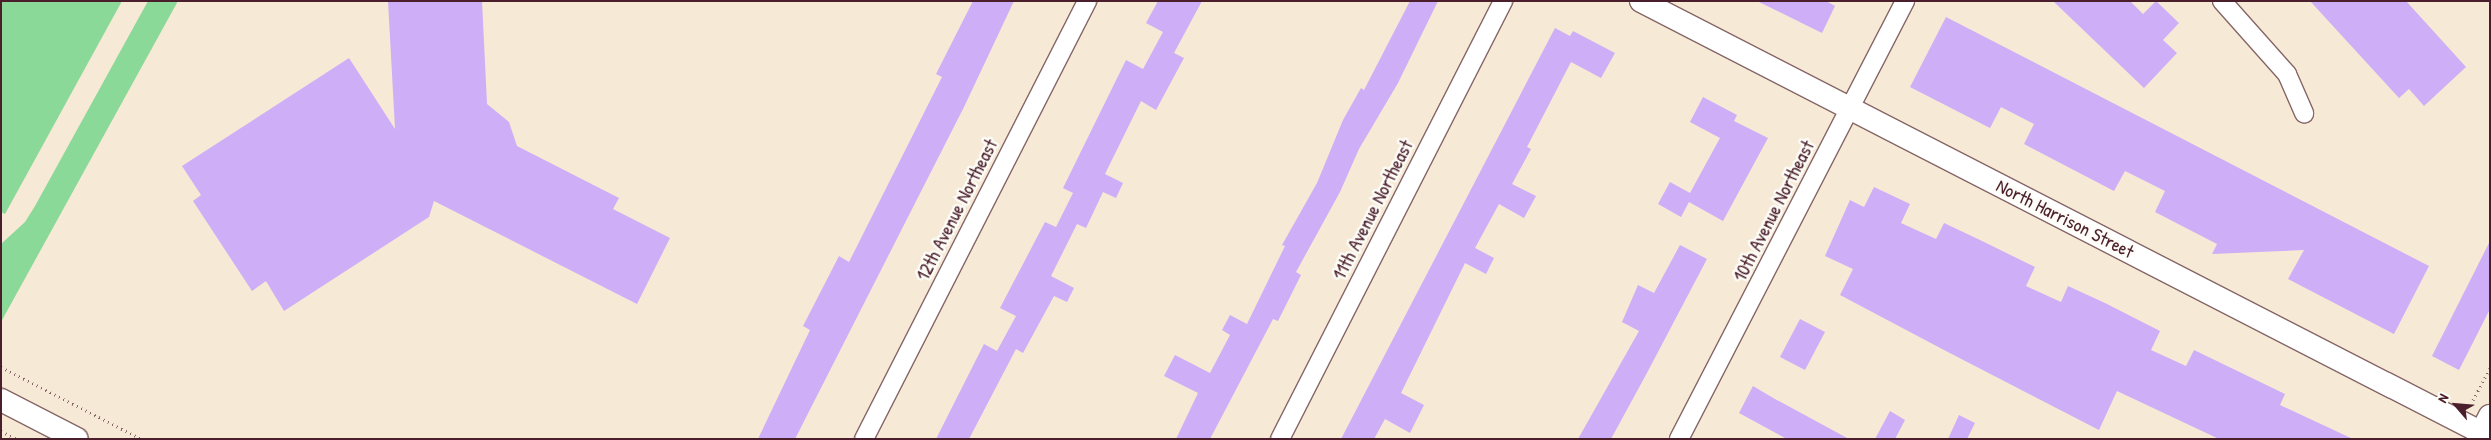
<!DOCTYPE html>
<html>
<head>
<meta charset="utf-8">
<style>
	body { margin:0 }
	#map { position:relative; width:2491px; height:440px; overflow:hidden; background:#f6e9d6; font-family:"Patrick Hand",sans-serif }
	div>[style] { position:absolute }
	.green>* { inset:0; background:#8bd998 }
	.building>* { inset:0; background:#ceaef7 }
	.path>* { height:3px; margin-top:-1.5px; transform-origin:0; background:repeating-linear-gradient(90deg,#866667 0 1px,transparent 0 5px) }
	.roads { filter:drop-shadow(1px 0 #866667) drop-shadow(-1px 0 #866667) drop-shadow(0 1px #866667) drop-shadow(0 -1px #866667) }
	.minor>* { height:18px; margin:-9px; padding:0 9px; transform-origin:9px; border-radius:9px; background:#fff }
	.tertiary>* { height:22px; margin:-11px; padding:0 11px; transform-origin:11px; border-radius:11px; background:#fff }
	.secondary>* { height:25px; margin:-12.5px; padding:0 12.5px; transform-origin:12.5px; border-radius:12.5px; background:#fff }
	span { translate:-50% -50%; white-space:nowrap; text-align:center; line-height:1.15; -webkit-text-stroke:5px #fdfcf7; paint-order:stroke }
	.street-label { font-size:19px; color:#4a1f2b }
	.frame { position:absolute; inset:0; border:2px solid #4a1f2b; pointer-events:none }
	.north { position:absolute; left:2431px; top:380px; width:50px; height:50px; -webkit-text-stroke:4px #fdfcf7; paint-order:stroke; rotate:297deg; font-size:14px; font-weight:700; line-height:20px; text-align:center; color:#4a1f2b }
	.north::after { content:''; display:block; margin:auto; width:18px; height:22px; background:#4a1f2b; clip-path:polygon(50% 0,100% 100%,50% 72%,0 100%) }
</style>
</head>
<body>
<div id="map">
	<div class="green">
		<div style="clip-path:polygon(1px 1px,122px 1px,5px 214px,1px 212px)"></div>
		<div style="clip-path:polygon(148px 1px,178px 1px,1px 322px,1px 244px,25px 222px,35px 206px)"></div>
	</div>
	<div class="building">
		<div style="clip-path:polygon(388px 1px,482px 1px,487px 104px,509px 122px,517px 146px,619px 198px,613px 209px,670px 238px,637px 304px,434px 201px,429px 217px,284px 311px,266px 281px,252px 291px,193px 201px,201px 195px,182px 166px,349px 58px,395px 129px)"></div>
		<div style="clip-path:polygon(973px 1px,1014px 1px,964px 107px,795px 439px,758px 439px,810px 330px,803px 326px,839px 256px,849px 262px,942px 77px,936px 74px)"></div>
		<div style="clip-path:polygon(1158px 1px,1202px 1px,1174px 53px,1184px 58px,1156px 110px,1141px 101px,1105px 174px,1123px 183px,1116px 198px,1103px 192px,1086px 228px,1077px 224px,1051px 276px,1074px 288px,1067px 302px,1054px 296px,1023px 353px,1016px 349px,969px 439px,936px 439px,984px 344px,997px 351px,1016px 316px,1000px 308px,1045px 222px,1056px 227px,1073px 193px,1063px 188px,1126px 60px,1143px 69px,1163px 32px,1146px 23px)"></div>
		<div style="clip-path:polygon(1410px 1px,1438px 1px,1398px 83px,1359px 149px,1340px 192px,1296px 272px,1301px 275px,1278px 321px,1273px 319px,1210px 439px,1176px 439px,1198px 393px,1164px 376px,1175px 355px,1210px 373px,1230px 335px,1222px 330px,1230px 315px,1247px 324px,1285px 246px,1282px 245px,1317px 183px,1343px 120px,1361px 88px,1364px 90px)"></div>
		<div style="clip-path:polygon(1757px 1px,1826px 1px,1835px 6px,1822px 33px)"></div>
		<div style="clip-path:polygon(2053px 1px,2130px 1px,2143px 14px,2156px 1px,2179px 23px,2163px 40px,2177px 53px,2144px 88px)"></div>
		<div style="clip-path:polygon(2310px 1px,2406px 1px,2466px 67px,2424px 106px,2409px 89px,2399px 98px)"></div>
		<div style="clip-path:polygon(1946px 17px,2429px 266px,2394px 334px,2288px 279px,2304px 250px,2212px 254px,2217px 244px,2155px 212px,2165px 191px,2125px 171px,2114px 191px,2024px 144px,2034px 124px,2001px 107px,1990px 128px,1910px 87px)"></div>
		<div style="clip-path:polygon(1555px 28px,1570px 36px,1573px 31px,1615px 53px,1601px 78px,1571px 62px,1527px 147px,1531px 149px,1512px 184px,1536px 196px,1524px 218px,1499px 204px,1475px 248px,1494px 258px,1486px 274px,1465px 263px,1401px 393px,1424px 405px,1410px 433px,1385px 419px,1374px 439px,1341px 439px)"></div>
		<div style="clip-path:polygon(1703px 97px,1737px 115px,1734px 121px,1768px 138px,1723px 221px,1689px 202px,1681px 217px,1658px 204px,1670px 182px,1690px 193px,1720px 138px,1690px 122px)"></div>
		<div style="clip-path:polygon(1874px 187px,1910px 204px,1901px 223px,1936px 239px,1944px 223px,1980px 240px,2035px 267px,2026px 286px,2061px 302px,2068px 286px,2105px 303px,2160px 331px,2151px 350px,2186px 366px,2194px 350px,2285px 394px,2280px 405px,2353px 439px,2219px 439px,2117px 391px,2099px 430px,1944px 350px,1840px 295px,1853px 269px,1825px 256px,1850px 200px,1864px 207px)"></div>
		<div style="clip-path:polygon(2490px 241px,2490px 309px,2459px 370px,2432px 356px)"></div>
		<div style="clip-path:polygon(1680px 245px,1707px 259px,1648px 371px,1611px 439px,1578px 439px,1639px 331px,1622px 322px,1638px 285px,1654px 293px)"></div>
		<div style="clip-path:polygon(1800px 319px,1825px 332px,1805px 370px,1780px 357px)"></div>
		<div style="clip-path:polygon(1753px 386px,1775px 399px,1849px 439px,1787px 439px,1739px 413px)"></div>
		<div style="clip-path:polygon(1890px 411px,1905px 420px,1895px 439px,1875px 439px)"></div>
		<div style="clip-path:polygon(1959px 415px,1975px 423px,1967px 439px,1948px 439px)"></div>
	</div>
	<div class="path">
		<div style="left:1px;top:367px;width:158px;rotate:27.1deg"></div>
		<div style="left:2473px;top:400px;width:36px;rotate:-62deg"></div>
		<div style="left:1px;top:431px;width:18px;rotate:27deg"></div>
	</div>
	<div class="roads">
		<div class="minor">
			<div style="left:2222px;top:1px;width:98px;rotate:48.3deg"></div>
			<div style="left:2287px;top:74px;width:43px;rotate:66.4deg"></div>
			<div style="left:864px;top:439px;width:492px;rotate:-63deg"></div>
			<div style="left:1280px;top:439px;width:492px;rotate:-63deg"></div>
			<div style="left:1679px;top:439px;width:493px;rotate:-62.7deg"></div>
		</div>
		<div class="tertiary">
			<div style="left:1641px;top:1px;width:945px;rotate:27.19deg"></div>
			<div style="left:1px;top:400px;width:85px;rotate:27.2deg"></div>
		</div>
		<div class="secondary">
			<div style="left:2479px;top:439px;width:25px;rotate:-63deg"></div>
		</div>
	</div>
	<div class="street-label">
		<span style="left:957px;top:210px;rotate:-63deg">12th Avenue Northeast</span>
		<span style="left:1373px;top:210px;rotate:-63deg">11th Avenue Northeast</span>
		<span style="left:1774px;top:211px;rotate:-63deg">10th Avenue Northeast</span>
		<span style="left:2065px;top:219px;rotate:27deg">North Harrison Street</span>
	</div>
	<div class="frame"></div>
	<div class="north">N</div>
</div>
</body>
</html>
